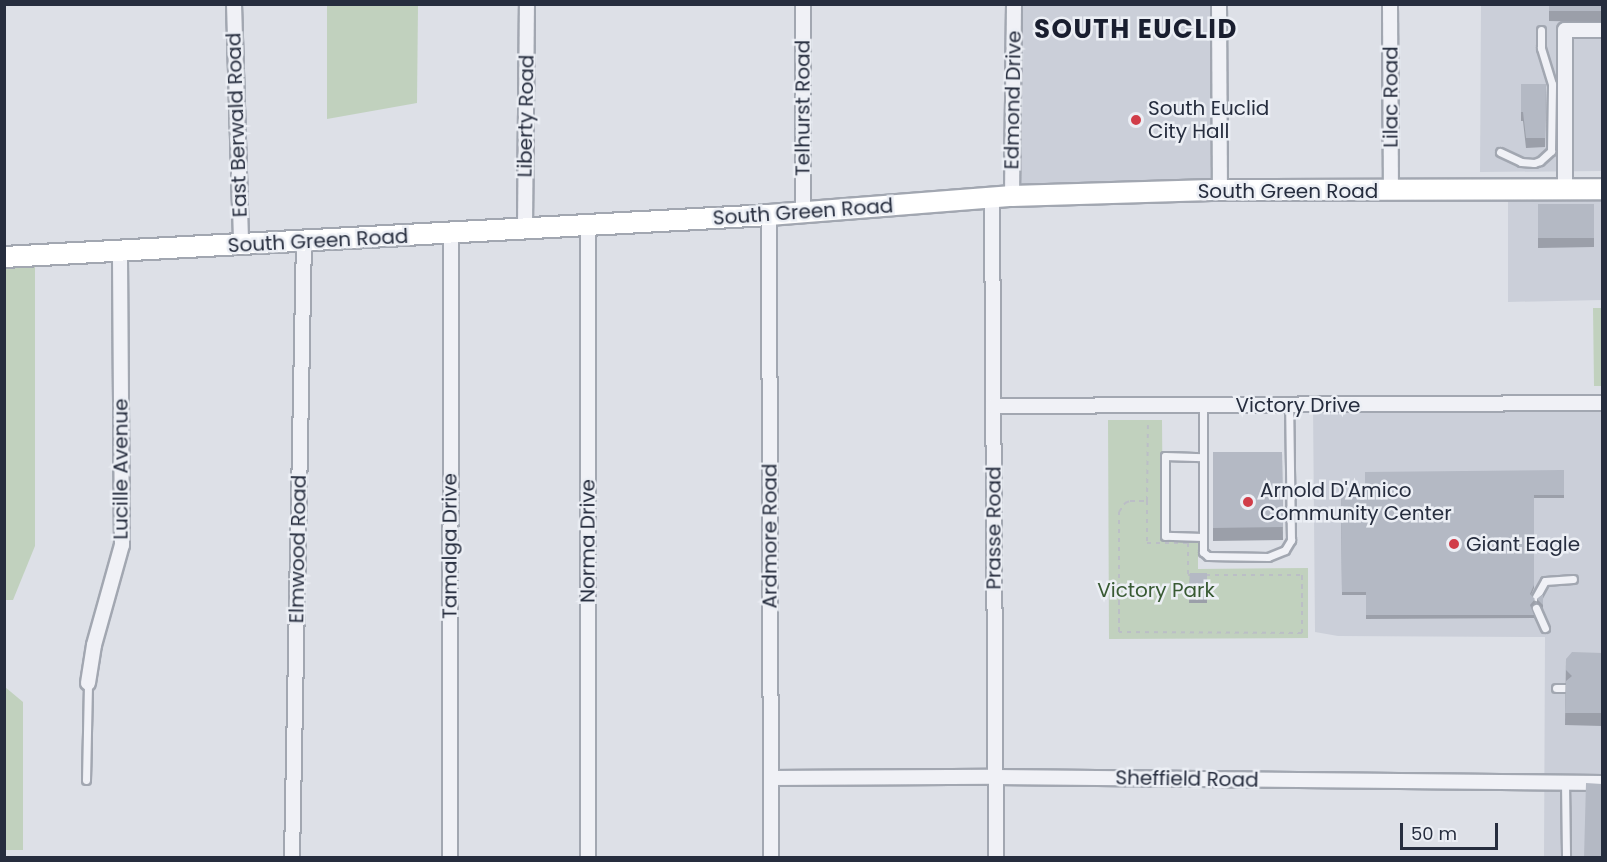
<!DOCTYPE html>
<html>
<head>
<meta charset="utf-8">
<style>
	body { margin:0 }
	#map { position:relative; width:1607px; height:862px; overflow:hidden; background:#dde0e7; font-family:Poppins,sans-serif }
	div>[style] { position:absolute }
	.built>* { inset:0; background:#cbcfd9 }
	.green>* { inset:0; background:#c1d1be }
	.path>* { height:2px; margin-top:-1px; transform-origin:0; background:repeating-linear-gradient(90deg,#bbbec6 0 4.5px,transparent 0 9px) }
	.roads { filter:drop-shadow(2px 0 #a2a7b1) drop-shadow(-2px 0 #a2a7b1) drop-shadow(0 2px #a2a7b1) drop-shadow(0 -2px #a2a7b1) }
	.service>* { height:7px; margin:-3.5px; padding:0 3.5px; transform-origin:3.5px; border-radius:3.5px; background:#f0f1f6 }
	.minor>* { height:14px; margin:-7px; padding:0 7px; transform-origin:7px; border-radius:7px; background:#f0f1f6 }
	.secondary>* { height:20px; margin:-10px; padding:0 10px; transform-origin:10px; border-radius:10px; background:#fff }
	.wall>* { inset:0; background:#9b9fa9 }
	.building>* { inset:0; background:#b4b9c4 }
	.dots>* { width:16px; height:16px; translate:-50% -50%; box-sizing:border-box; border:3px solid #eceff5; border-radius:50% }
	span { translate:-50% -50%; white-space:nowrap; text-align:center; line-height:1.15; -webkit-text-stroke:5px #eceff5; paint-order:stroke }
	.street-label { font-size:20px; color:#262d3e }
	.poi-label { font-size:20px; color:#262d3e }
	.left { translate:0 -50%; text-align:left }
	.park-label { font-size:20px; color:#385a33 }
	.district-label { font-size:26px; color:#191e2f; font-weight:700; letter-spacing:1.5px }
	.frame { position:absolute; inset:0; border:6px solid #262d3e; pointer-events:none }
	.scale { position:absolute; left:1400px; top:823px; width:98px; height:27px; box-sizing:border-box; border:3px solid #262d3e; border-top:0; padding-left:8px; font-size:18px; line-height:21px; white-space:nowrap; color:#262d3e; -webkit-text-stroke:4px #eceff5; paint-order:stroke }
</style>
</head>
<body>
<div id="map">
	<div class="built">
		<div style="clip-path:polygon(1014px 5px,1219px 5px,1220px 190px,1012px 196px)"></div>
		<div style="clip-path:polygon(1481px 5px,1602px 5px,1602px 171px,1480px 172px)"></div>
		<div style="clip-path:polygon(1508px 189px,1602px 189px,1602px 300px,1508px 302px)"></div>
		<div style="clip-path:polygon(1602px 403px,1602px 857px,1544px 857px,1545px 637px,1338px 636px,1315px 632px,1313px 405px)"></div>
	</div>
	<div class="green">
		<div style="clip-path:polygon(327px 5px,418px 5px,417px 103px,327px 119px)"></div>
		<div style="clip-path:polygon(35px 255px,35px 546px,13px 600px,5px 600px,5px 257px)"></div>
		<div style="clip-path:polygon(1593px 308px,1602px 308px,1602px 386px,1594px 386px)"></div>
		<div style="clip-path:polygon(1108px 420px,1162px 420px,1163px 541px,1198px 541px,1198px 569px,1308px 568px,1308px 638px,1109px 639px)"></div>
		<div style="clip-path:polygon(5px 687px,23px 702px,23px 850px,5px 850px)"></div>
	</div>
	<div class="path">
		<div style="left:1130px;top:501px;width:17px"></div>
		<div style="left:1147px;top:501px;width:42px;rotate:90deg"></div>
		<div style="left:1147px;top:543px;width:41px"></div>
		<div style="left:1188px;top:543px;width:32px;rotate:90deg"></div>
		<div style="left:1188px;top:575px;width:114px"></div>
		<div style="left:1302px;top:575px;width:58px;rotate:90deg"></div>
		<div style="left:1302px;top:633px;width:183px;rotate:-179.7deg"></div>
		<div style="left:1119px;top:632px;width:120px;rotate:-90deg"></div>
		<div style="left:1119px;top:512px;width:11px;rotate:-56deg"></div>
		<div style="left:1125px;top:503px;width:5px;rotate:-22deg"></div>
		<div style="left:1147px;top:501px;width:81px;rotate:-89.3deg"></div>
	</div>
	<div class="roads">
		<div class="service">
			<div style="left:1500px;top:152px;width:23px;rotate:25deg"></div>
			<div style="left:1521px;top:162px;width:13px;rotate:4deg"></div>
			<div style="left:1534px;top:163px;width:6px;rotate:-18deg"></div>
			<div style="left:1540px;top:161px;width:15px;rotate:-42deg"></div>
			<div style="left:1551px;top:151px;width:67px;rotate:-89.1deg"></div>
			<div style="left:1552px;top:84px;width:38px;rotate:-107deg"></div>
			<div style="left:1541px;top:48px;width:18px;rotate:-90deg"></div>
			<div style="left:1203px;top:405px;width:147px;rotate:90deg"></div>
			<div style="left:1203px;top:552px;width:6px;rotate:39deg"></div>
			<div style="left:1208px;top:556px;width:60px;rotate:1deg"></div>
			<div style="left:1268px;top:557px;width:18px;rotate:-22deg"></div>
			<div style="left:1285px;top:550px;width:12px;rotate:-59deg"></div>
			<div style="left:1291px;top:540px;width:135px;rotate:-90.8deg"></div>
			<div style="left:1202px;top:537px;width:37px;rotate:-178deg"></div>
			<div style="left:1165px;top:536px;width:80px;rotate:-90deg"></div>
			<div style="left:1165px;top:456px;width:38px;rotate:2deg"></div>
			<div style="left:1536px;top:597px;width:18px;rotate:-61deg"></div>
			<div style="left:1545px;top:581px;width:28px;rotate:-4deg"></div>
			<div style="left:1536px;top:608px;width:22px;rotate:66deg"></div>
			<div style="left:1556px;top:688px;width:10px"></div>
			<div style="left:86px;top:780px;width:97px;rotate:-88.8deg"></div>
			<div style="left:1565px;top:782px;width:76px;rotate:89.2deg"></div>
		</div>
		<div class="minor">
			<div style="left:234px;top:4px;width:241px;rotate:88.3deg"></div>
			<div style="left:1219px;top:4px;width:186px;rotate:89.7deg"></div>
			<div style="left:1390px;top:4px;width:186px;rotate:89.7deg"></div>
			<div style="left:1565px;top:189px;width:159px;rotate:-90deg"></div>
			<div style="left:1565px;top:30px;width:37px"></div>
			<div style="left:1012px;top:196px;width:192px;rotate:-89.4deg"></div>
			<div style="left:992px;top:198px;width:660px;rotate:89.65deg"></div>
			<div style="left:803px;top:212px;width:208px;rotate:-90deg"></div>
			<div style="left:769px;top:215px;width:643px;rotate:89.82deg"></div>
			<div style="left:588px;top:224px;width:634px;rotate:90deg"></div>
			<div style="left:525px;top:227px;width:223px;rotate:-89.5deg"></div>
			<div style="left:993px;top:406px;width:609px;rotate:-0.28deg"></div>
			<div style="left:88px;top:683px;width:38px;rotate:-81deg"></div>
			<div style="left:94px;top:645px;width:104px;rotate:-74.4deg"></div>
			<div style="left:122px;top:545px;width:294px;rotate:-90.4deg"></div>
			<div style="left:771px;top:778px;width:224px;rotate:-0.3deg"></div>
			<div style="left:995px;top:777px;width:607px;rotate:0.57deg"></div>
			<div style="left:292px;top:858px;width:617px;rotate:-88.89deg"></div>
			<div style="left:450px;top:858px;width:624px;rotate:-89.91deg"></div>
		</div>
		<div class="secondary">
			<div style="left:4px;top:257px;width:766px;rotate:-3.14deg"></div>
			<div style="left:769px;top:215px;width:244px;rotate:-4.5deg"></div>
			<div style="left:1012px;top:196px;width:208px;rotate:-1.7deg"></div>
			<div style="left:1220px;top:190px;width:382px;rotate:-0.1deg"></div>
		</div>
	</div>
	<div class="wall">
		<div style="clip-path:polygon(1549px 4px,1602px 4px,1602px 22px,1549px 21px)"></div>
		<div style="clip-path:polygon(1521px 84px,1546px 84px,1545px 147px,1526px 148px,1523px 121px,1521px 121px)"></div>
		<div style="clip-path:polygon(1538px 204px,1594px 204px,1594px 247px,1538px 248px)"></div>
		<div style="clip-path:polygon(1213px 452px,1282px 452px,1283px 540px,1213px 541px)"></div>
		<div style="clip-path:polygon(1564px 470px,1564px 498px,1534px 498px,1534px 588px,1531px 595px,1535px 603px,1531px 607px,1534px 615px,1534px 618px,1366px 619px,1366px 595px,1342px 595px,1341px 496px,1365px 495px)"></div>
		<div style="clip-path:polygon(1190px 573px,1207px 573px,1207px 603px,1189px 603px)"></div>
		<div style="clip-path:polygon(1543px 594px,1543px 608px,1537px 603px,1537px 599px)"></div>
		<div style="clip-path:polygon(1602px 653px,1602px 726px,1565px 725px,1566px 659px)"></div>
	</div>
	<div class="building">
		<div style="clip-path:polygon(1549px 4px,1602px 4px,1602px 11px,1549px 11px)"></div>
		<div style="clip-path:polygon(1521px 84px,1546px 84px,1545px 138px,1526px 138px,1523px 112px,1521px 112px)"></div>
		<div style="clip-path:polygon(1538px 204px,1594px 204px,1594px 238px,1538px 238px)"></div>
		<div style="clip-path:polygon(1213px 452px,1282px 452px,1283px 527px,1213px 528px)"></div>
		<div style="clip-path:polygon(1564px 470px,1564px 495px,1534px 495px,1534px 585px,1530px 594px,1535px 599px,1530px 605px,1534px 615px,1366px 615px,1366px 592px,1342px 592px,1341px 496px,1365px 495px,1365px 472px)"></div>
		<div style="clip-path:polygon(1190px 573px,1207px 573px,1207px 596px,1189px 596px)"></div>
		<div style="clip-path:polygon(1543px 594px,1543px 605px,1537px 599px)"></div>
		<div style="clip-path:polygon(1572px 652px,1602px 653px,1602px 713px,1565px 713px,1566px 681px,1572px 676px,1566px 670px,1566px 659px)"></div>
		<div style="clip-path:polygon(1586px 783px,1602px 784px,1602px 858px,1584px 858px)"></div>
	</div>
	<div class="dots">
		<div style="left:1136px;top:120px;background:#d13d49"></div>
		<div style="left:1248px;top:502px;background:#d13d49"></div>
		<div style="left:1454px;top:544px;background:#d13d49"></div>
	</div>
	<div class="street-label">
		<span style="left:1391px;top:97px;rotate:-90deg">Lilac Road</span>
		<span style="left:1013px;top:100px;rotate:-89deg">Edmond Drive</span>
		<span style="left:803px;top:108px;rotate:-90deg">Telhurst Road</span>
		<span style="left:526px;top:116px;rotate:-89deg">Liberty Road</span>
		<span style="left:237px;top:125px;rotate:-92deg">East Berwald Road</span>
		<span style="left:1288px;top:191px">South Green Road</span>
		<span style="left:803px;top:212px;rotate:-4deg">South Green Road</span>
		<span style="left:318px;top:241px;rotate:-3deg">South Green Road</span>
		<span style="left:1298px;top:405px">Victory Drive</span>
		<span style="left:121px;top:469px;rotate:-90deg">Lucille Avenue</span>
		<span style="left:994px;top:528px;rotate:-90deg">Prasse Road</span>
		<span style="left:770px;top:536px;rotate:-90deg">Ardmore Road</span>
		<span style="left:588px;top:541px;rotate:-90deg">Norma Drive</span>
		<span style="left:450px;top:546px;rotate:-90deg">Tamalga Drive</span>
		<span style="left:298px;top:549px;rotate:-89deg">Elmwood Road</span>
		<span style="left:1187px;top:779px;rotate:1deg">Sheffield Road</span>
	</div>
	<div class="poi-label">
		<span class="left" style="left:1148px;top:120px">South Euclid<br>City Hall</span>
		<span class="left" style="left:1260px;top:502px">Arnold D'Amico<br>Community Center</span>
		<span class="left" style="left:1466px;top:544px">Giant Eagle</span>
	</div>
	<div class="park-label">
		<span style="left:1156px;top:590px">Victory Park</span>
	</div>
	<div class="district-label">
		<span style="left:1136px;top:30px">SOUTH EUCLID</span>
	</div>
	<div class="frame"></div>
	<div class="scale">50 m</div>
</div>
</body>
</html>
